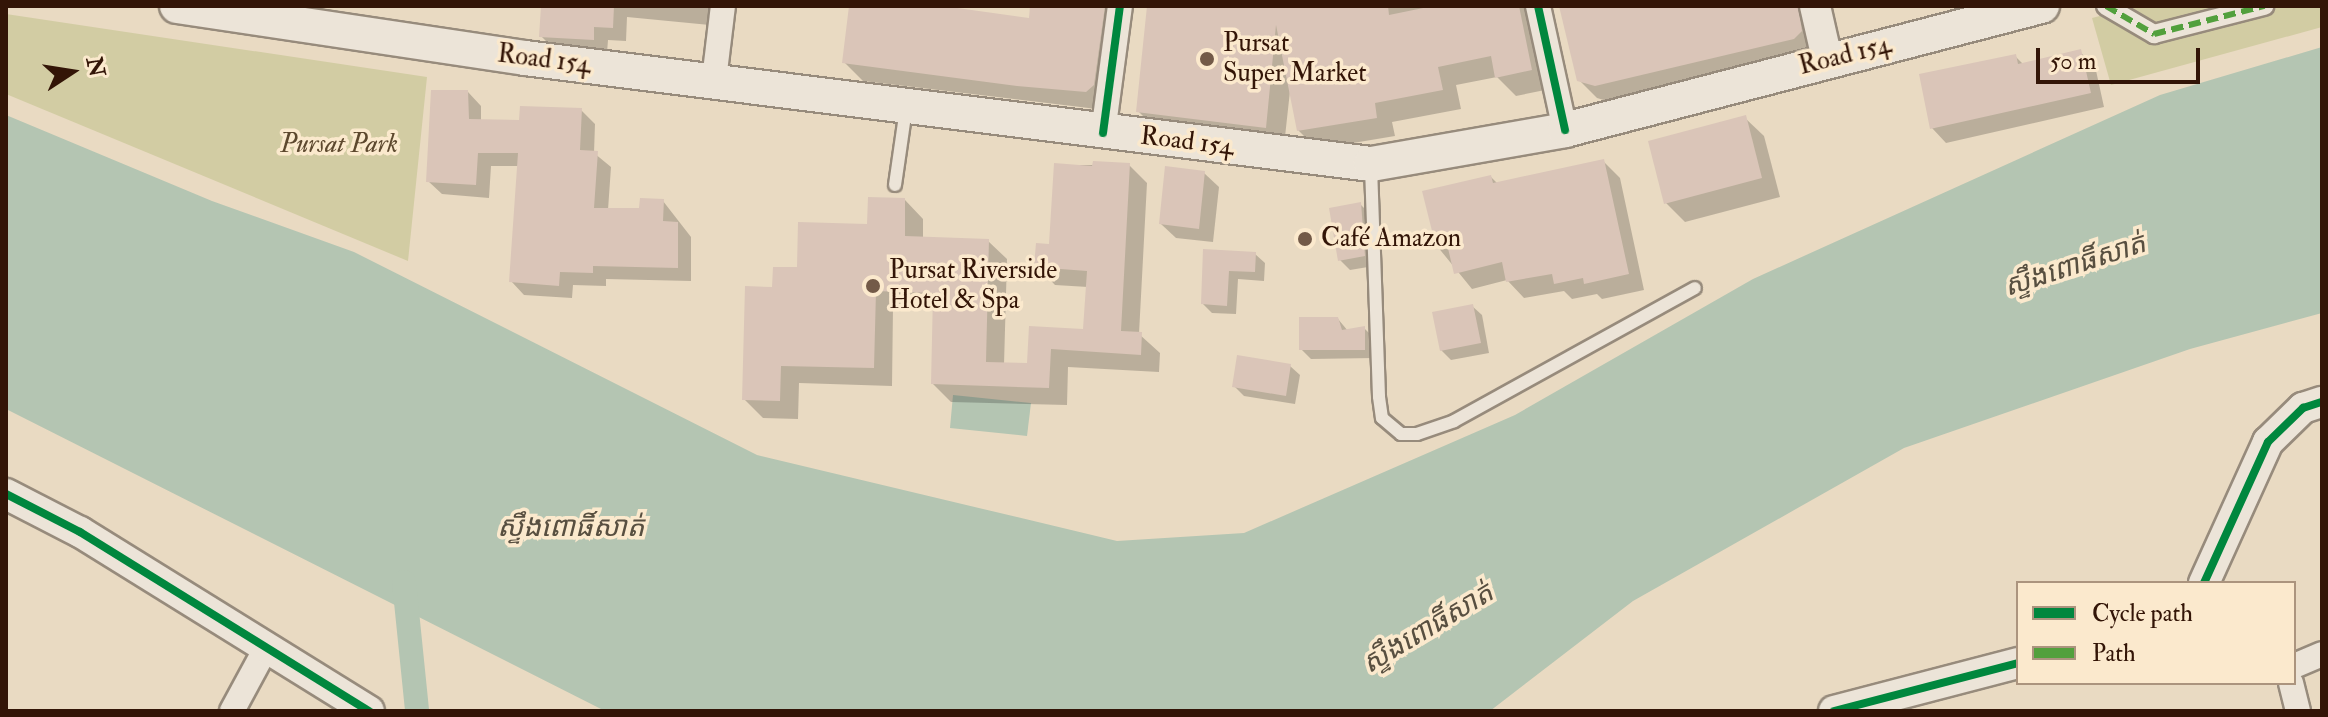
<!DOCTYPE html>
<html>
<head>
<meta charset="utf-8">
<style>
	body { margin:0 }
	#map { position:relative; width:2328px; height:717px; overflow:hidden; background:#e9dac2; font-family:"IM FELL Double Pica","Noto Sans Khmer",serif }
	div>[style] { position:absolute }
	.green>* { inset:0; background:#d2cca3 }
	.water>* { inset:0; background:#b4c5b2 }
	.shadow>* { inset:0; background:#0003 }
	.canal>* { height:24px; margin:-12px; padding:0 12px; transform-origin:12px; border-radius:12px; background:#b4c5b2 }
	.building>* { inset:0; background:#dac5b8 }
	.roads { filter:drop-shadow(2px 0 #978b7c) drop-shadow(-2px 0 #978b7c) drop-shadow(0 2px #978b7c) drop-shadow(0 -2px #978b7c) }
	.service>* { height:12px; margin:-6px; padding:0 6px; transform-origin:6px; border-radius:6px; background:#ece4d8 }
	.pedestrian>* { height:18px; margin:-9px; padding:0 9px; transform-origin:9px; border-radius:9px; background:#ece4d8 }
	.minor>* { height:24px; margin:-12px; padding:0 12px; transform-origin:12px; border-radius:12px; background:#ece4d8 }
	.tertiary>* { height:30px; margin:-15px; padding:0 15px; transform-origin:15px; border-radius:15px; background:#ece4d8 }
	.secondary>* { height:34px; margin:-17px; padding:0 17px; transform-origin:17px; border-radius:17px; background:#ece4d8 }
	.quiet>* { height:6px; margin-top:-3px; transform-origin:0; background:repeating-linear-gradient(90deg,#52a03d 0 12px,transparent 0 18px) }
	.cycleway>* { height:8px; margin:-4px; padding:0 4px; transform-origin:4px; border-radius:4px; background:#00873e }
	.dots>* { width:22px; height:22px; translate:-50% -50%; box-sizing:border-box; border:4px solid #fbe9cd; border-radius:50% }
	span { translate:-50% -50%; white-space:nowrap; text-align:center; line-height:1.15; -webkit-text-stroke:7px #fbe9cd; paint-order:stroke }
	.poi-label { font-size:26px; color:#331507 }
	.left { translate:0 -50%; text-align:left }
	.street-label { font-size:26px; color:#331507 }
	.park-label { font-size:26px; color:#5d482e; font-style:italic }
	.water-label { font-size:28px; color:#584f40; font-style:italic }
	.frame { position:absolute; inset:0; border:8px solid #331507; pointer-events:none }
	.legend { position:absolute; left:2016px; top:581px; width:280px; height:104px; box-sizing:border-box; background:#fbe9cd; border:2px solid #ab947e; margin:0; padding:10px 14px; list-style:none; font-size:24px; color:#331507 }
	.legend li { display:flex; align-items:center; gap:16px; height:40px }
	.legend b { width:40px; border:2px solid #ab947e }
	.north { position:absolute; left:32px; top:32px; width:80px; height:80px; -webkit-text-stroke:6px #fbe9cd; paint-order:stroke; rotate:78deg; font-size:22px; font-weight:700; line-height:32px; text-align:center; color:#331507 }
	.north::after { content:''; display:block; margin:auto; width:28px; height:36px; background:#331507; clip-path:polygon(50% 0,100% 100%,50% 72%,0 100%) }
	.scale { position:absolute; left:2036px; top:48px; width:164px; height:36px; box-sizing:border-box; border:4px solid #331507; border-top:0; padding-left:10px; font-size:24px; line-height:28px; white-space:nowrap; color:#331507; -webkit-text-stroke:6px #fbe9cd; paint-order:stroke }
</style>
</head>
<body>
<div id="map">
	<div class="green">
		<div style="clip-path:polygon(2139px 6px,2322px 6px,2322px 27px,2111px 85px,2092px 18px)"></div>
		<div style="clip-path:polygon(6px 14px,427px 77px,408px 261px,6px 94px)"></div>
	</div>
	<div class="water">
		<div style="clip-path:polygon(2322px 47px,2322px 313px,2190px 349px,1904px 448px,1633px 601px,1490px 711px,605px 711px,6px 409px,6px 115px,212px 201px,354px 252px,757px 455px,1117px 541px,1244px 533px,1515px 415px,1753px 279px,2160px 95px)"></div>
		<div style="clip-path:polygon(953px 395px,1031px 403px,1027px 436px,950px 428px)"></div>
	</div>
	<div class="shadow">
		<div style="clip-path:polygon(262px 6px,315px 6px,314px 13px)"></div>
		<div style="clip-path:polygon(543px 6px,722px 6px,720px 26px,627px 17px,626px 41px,608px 40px,607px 53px,555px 50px,541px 36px)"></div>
		<div style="clip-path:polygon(851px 6px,928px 6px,1031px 20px,1033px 6px,1125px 6px,1105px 110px,863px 81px,844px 62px)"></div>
		<div style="clip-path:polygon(1149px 6px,1529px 6px,1550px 89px,1516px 96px,1497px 77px,1456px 85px,1461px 109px,1392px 122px,1395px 136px,1317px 149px,1298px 130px,1290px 91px,1284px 146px,1157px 130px,1138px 111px)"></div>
		<div style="clip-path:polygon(1560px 6px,1813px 6px,1819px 49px,1614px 103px,1597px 98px,1579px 80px)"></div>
		<div style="clip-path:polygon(2080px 52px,2095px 66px,2104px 107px,1946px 143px,1932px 128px,2015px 56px,2024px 65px)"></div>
		<div style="clip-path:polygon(468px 92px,481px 106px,481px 122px,521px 122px,581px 110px,595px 124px,594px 153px,611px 167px,608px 210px,641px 210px,663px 201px,691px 237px,691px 281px,606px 279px,606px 286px,573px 285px,572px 298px,524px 295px,511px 281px,519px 166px,491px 166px,489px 198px,442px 194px,428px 181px)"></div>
		<div style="clip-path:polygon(1745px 118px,1764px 136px,1780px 197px,1685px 222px,1666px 203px)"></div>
		<div style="clip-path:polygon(1603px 161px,1620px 178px,1644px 290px,1602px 299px,1597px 294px,1572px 299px,1564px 291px,1524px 298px,1507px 280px,1472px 289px,1437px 246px,1491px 177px,1498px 184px)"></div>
		<div style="clip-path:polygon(1056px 165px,1129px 165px,1147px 183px,1139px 334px,1160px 353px,1159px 372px,1068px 367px,1067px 405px,951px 402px,933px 384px,935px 310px,893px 308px,892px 386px,799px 383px,798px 419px,763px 418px,744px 399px,774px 289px,905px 200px,923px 219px,923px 239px,988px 241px,1007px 259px,1004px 365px,1029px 365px,1031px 328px,1085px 331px,1088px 287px,1055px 285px,1037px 266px,1051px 246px)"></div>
		<div style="clip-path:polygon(1204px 173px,1219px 187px,1213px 242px,1176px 238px,1161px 224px)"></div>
		<div style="clip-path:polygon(1360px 204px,1370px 214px,1374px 266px,1350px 270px,1340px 260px)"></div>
		<div style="clip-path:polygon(1205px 251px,1255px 254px,1265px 263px,1264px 281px,1238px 279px,1236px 314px,1212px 313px,1203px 304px)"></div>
		<div style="clip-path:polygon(1472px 306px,1482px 315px,1489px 353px,1451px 360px,1441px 350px)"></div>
		<div style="clip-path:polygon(1338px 319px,1348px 331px,1364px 328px,1373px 337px,1374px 358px,1311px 359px,1301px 349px)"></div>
		<div style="clip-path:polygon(1290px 366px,1300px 375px,1295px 404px,1244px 396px,1234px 386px)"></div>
	</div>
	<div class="canal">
		<div style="left:404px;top:582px;width:130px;rotate:84.2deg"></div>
	</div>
	<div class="building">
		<div style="clip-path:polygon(541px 6px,614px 6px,613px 28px,594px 27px,594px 40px,539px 37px)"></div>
		<div style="clip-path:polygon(849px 6px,943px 6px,1029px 18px,1030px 6px,1105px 6px,1094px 85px,1086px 92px,1017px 86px,842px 63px)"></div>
		<div style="clip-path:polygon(1147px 6px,1388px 6px,1389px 15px,1433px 6px,1519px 6px,1532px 70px,1495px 78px,1491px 56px,1438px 67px,1443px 90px,1375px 103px,1377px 118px,1297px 131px,1276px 25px,1266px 128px,1136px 112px)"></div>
		<div style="clip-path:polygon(1559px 6px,1798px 6px,1802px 31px,1794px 39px,1595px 86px,1577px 81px)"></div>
		<div style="clip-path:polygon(2081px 49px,2091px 93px,1930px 129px,1919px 74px,2016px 54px,2018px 64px)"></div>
		<div style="clip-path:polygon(431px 90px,468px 90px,469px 119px,519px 120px,520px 106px,582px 108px,580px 150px,598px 151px,594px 208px,639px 208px,640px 198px,664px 199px,663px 221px,678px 222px,678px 268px,593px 266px,593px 273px,560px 272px,559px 286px,509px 282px,518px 153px,478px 153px,476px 185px,426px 182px)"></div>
		<div style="clip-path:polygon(1746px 115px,1762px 178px,1664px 204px,1648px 141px)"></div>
		<div style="clip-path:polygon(1604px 159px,1629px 274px,1584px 284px,1583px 278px,1554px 284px,1552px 274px,1506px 282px,1502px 262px,1454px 274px,1447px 244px,1436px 247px,1422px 191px,1491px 175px,1493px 183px)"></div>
		<div style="clip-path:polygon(1093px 161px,1130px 163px,1121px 331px,1142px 332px,1141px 355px,1051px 349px,1049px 388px,931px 384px,933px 293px,876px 291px,874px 368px,781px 366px,780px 401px,742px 400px,745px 286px,772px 287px,773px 267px,797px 267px,798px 222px,867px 224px,868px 197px,905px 198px,905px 236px,989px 239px,986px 362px,1027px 363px,1029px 326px,1083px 329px,1087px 271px,1034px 267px,1036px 243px,1049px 244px,1054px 163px,1092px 166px)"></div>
		<div style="clip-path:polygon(1165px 166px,1205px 171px,1199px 229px,1159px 224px)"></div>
		<div style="clip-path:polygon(1361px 202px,1365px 256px,1338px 261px,1329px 208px)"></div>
		<div style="clip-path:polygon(1203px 249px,1256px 252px,1255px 272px,1229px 271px,1227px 306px,1201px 304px)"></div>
		<div style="clip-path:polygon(1473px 304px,1481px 343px,1440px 351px,1432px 312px)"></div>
		<div style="clip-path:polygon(1299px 317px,1338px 317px,1342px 330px,1365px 326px,1365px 350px,1299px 350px)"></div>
		<div style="clip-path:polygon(1237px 355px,1291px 364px,1286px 396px,1232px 387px)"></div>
	</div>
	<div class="roads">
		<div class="service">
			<div style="left:1371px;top:167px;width:230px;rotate:88deg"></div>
			<div style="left:1379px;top:397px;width:21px;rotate:82deg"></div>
			<div style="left:1382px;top:418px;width:25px;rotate:40deg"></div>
			<div style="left:1401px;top:434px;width:16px"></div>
			<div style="left:1417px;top:434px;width:39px;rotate:-19deg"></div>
			<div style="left:1454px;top:421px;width:275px;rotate:-28.9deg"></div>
			<div style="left:895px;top:185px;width:77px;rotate:-81.8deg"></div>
		</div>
		<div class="pedestrian">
			<div style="left:2106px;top:6px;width:56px;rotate:30.3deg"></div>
			<div style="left:2154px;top:34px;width:114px;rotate:-14.3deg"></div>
		</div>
		<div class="minor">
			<div style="left:1538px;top:6px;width:127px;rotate:77.7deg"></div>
			<div style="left:714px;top:80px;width:75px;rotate:-83.1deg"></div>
			<div style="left:1103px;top:133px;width:128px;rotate:-82.4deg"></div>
			<div style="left:2294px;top:666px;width:30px;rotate:-23deg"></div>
			<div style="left:2291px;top:683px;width:29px;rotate:76deg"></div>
			<div style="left:232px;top:711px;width:72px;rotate:-61.6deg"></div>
		</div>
		<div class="tertiary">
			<div style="left:1815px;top:6px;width:54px;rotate:77.2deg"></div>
			<div style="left:6px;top:494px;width:83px;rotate:27.2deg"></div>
			<div style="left:80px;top:532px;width:340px;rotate:31.8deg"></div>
			<div style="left:2204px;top:583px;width:155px;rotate:-65.6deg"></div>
			<div style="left:2268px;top:442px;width:49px;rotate:-44.2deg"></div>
			<div style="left:2303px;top:408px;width:20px;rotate:-18deg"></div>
			<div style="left:1834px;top:711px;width:190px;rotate:-14.6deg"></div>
		</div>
		<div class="secondary">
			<div style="left:177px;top:6px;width:352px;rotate:8.5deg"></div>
			<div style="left:525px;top:58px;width:853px;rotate:7.14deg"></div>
			<div style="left:1371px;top:164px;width:197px;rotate:-9.9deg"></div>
			<div style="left:1565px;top:130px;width:493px;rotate:-14.6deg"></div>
		</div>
	</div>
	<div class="quiet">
		<div style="left:2106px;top:6px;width:56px;rotate:30.3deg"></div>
		<div style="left:2154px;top:34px;width:114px;rotate:-14.3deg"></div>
	</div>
	<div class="cycleway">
		<div style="left:1538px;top:6px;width:127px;rotate:77.7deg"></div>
		<div style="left:1103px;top:133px;width:128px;rotate:-82.4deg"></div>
		<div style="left:6px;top:494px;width:83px;rotate:27.2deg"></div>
		<div style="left:80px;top:532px;width:340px;rotate:31.8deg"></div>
		<div style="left:2204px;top:583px;width:155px;rotate:-65.6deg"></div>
		<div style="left:2268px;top:442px;width:49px;rotate:-44.2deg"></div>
		<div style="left:2303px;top:408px;width:20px;rotate:-18deg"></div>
		<div style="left:1834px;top:711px;width:190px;rotate:-14.6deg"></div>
	</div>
	<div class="dots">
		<div style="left:1207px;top:59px;background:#735a48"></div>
		<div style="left:1305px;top:239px;background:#735a48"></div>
		<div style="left:873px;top:286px;background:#735a48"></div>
	</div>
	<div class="poi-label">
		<span class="left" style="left:1223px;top:59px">Pursat<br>Super Market</span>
		<span class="left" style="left:1321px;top:239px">Café Amazon</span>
		<span class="left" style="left:889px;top:286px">Pursat Riverside<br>Hotel &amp; Spa</span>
	</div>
	<div class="street-label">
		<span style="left:1845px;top:56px;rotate:-14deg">Road 154</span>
		<span style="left:544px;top:60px;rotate:7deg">Road 154</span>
		<span style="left:1187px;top:142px;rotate:7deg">Road 154</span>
	</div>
	<div class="park-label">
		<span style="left:339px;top:145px">Pursat Park</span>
	</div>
	<div class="water-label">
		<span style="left:2075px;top:266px;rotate:-18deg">ស្ទឹងពោធិ៍សាត់</span>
		<span style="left:571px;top:528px">ស្ទឹងពោធិ៍សាត់</span>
		<span style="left:1428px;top:629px;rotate:-31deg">ស្ទឹងពោធិ៍សាត់</span>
	</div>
	<div class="frame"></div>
	<ul class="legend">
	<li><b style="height:10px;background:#00873e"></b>Cycle path</li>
	<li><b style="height:10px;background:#52a03d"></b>Path</li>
	</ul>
	<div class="north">N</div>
	<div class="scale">50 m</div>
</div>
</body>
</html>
